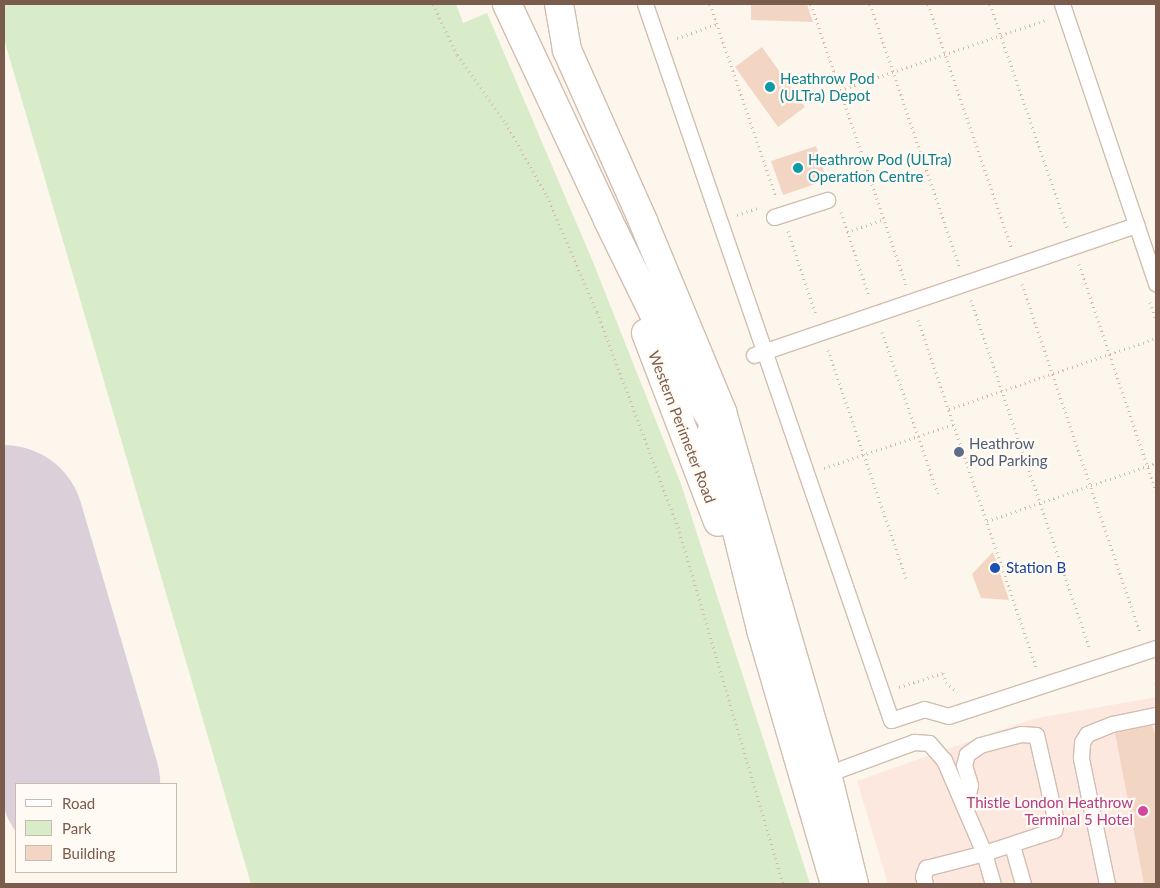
<!DOCTYPE html>
<html>
<head>
<meta charset="utf-8">
<style>
	body { margin:0 }
	#map { position:relative; width:1160px; height:888px; overflow:hidden; background:#fdf6ec; font-family:Lato,sans-serif }
	div>[style] { position:absolute }
	.commercial>* { inset:0; background:#fde8e0 }
	.green>* { inset:0; background:#d8ecc9 }
	.runway>* { height:160px; margin:-80px; padding:0 80px; transform-origin:80px; border-radius:80px; background:#dbcfda }
	.building>* { inset:0; background:#f3d5c3 }
	.path>* { height:3px; margin-top:-1.5px; transform-origin:0; background:repeating-linear-gradient(90deg,#d9b8a5 0 1px,transparent 0 5px) }
	.roads { filter:drop-shadow(1px 0 #d1beb0) drop-shadow(-1px 0 #d1beb0) drop-shadow(0 1px #d1beb0) drop-shadow(0 -1px #d1beb0) }
	.service>* { height:15px; margin:-7.5px; padding:0 7.5px; transform-origin:7.5px; border-radius:7.5px; background:#fff }
	.tertiary>* { height:28px; margin:-14px; padding:0 14px; transform-origin:14px; border-radius:14px; background:#fff }
	.dots>* { width:14px; height:14px; translate:-50% -50%; box-sizing:border-box; border:2px solid #fffaf3; border-radius:50% }
	span { translate:-50% -50%; white-space:nowrap; text-align:center; line-height:1.15; -webkit-text-stroke:4.5px #fffaf3; paint-order:stroke }
	.culture-label { font-size:15px; color:#0d838f }
	.left { translate:0 -50%; text-align:left }
	.street-label { font-size:15px; color:#7a5c4d }
	.service-label { font-size:15px; color:#4e5e75 }
	.transit-label { font-size:15px; color:#164399 }
	.hotel-label { font-size:15px; color:#b23c85 }
	.right { translate:-100% -50%; text-align:right }
	.frame { position:absolute; inset:0; border:5px solid #7a5c4d; pointer-events:none }
	.legend { position:absolute; left:15px; top:783px; width:162px; height:90px; box-sizing:border-box; background:#fffaf3; border:1px solid #cabbb1; margin:0; padding:6px 9px; list-style:none; font-size:15px; color:#7a5c4d }
	.legend li { display:flex; align-items:center; gap:10px; height:25px }
	.legend b { width:25px; border:1px solid #cabbb1 }
</style>
</head>
<body>
<div id="map">
	<div class="commercial">
		<div style="clip-path:polygon(1156px 697px,1156px 884px,888px 884px,857px 781px,1032px 719px)"></div>
	</div>
	<div class="green">
		<div style="clip-path:polygon(4px 4px,456px 4px,463px 23px,487px 13px,593px 262px,681px 484px,810px 884px,251px 884px,4px 39px)"></div>
	</div>
	<div class="runway">
		<div style="left:4px;top:525px;width:270px;rotate:73.6deg"></div>
	</div>
	<div class="building">
		<div style="clip-path:polygon(751px 4px,807px 4px,813px 22px,751px 20px)"></div>
		<div style="clip-path:polygon(762px 47px,805px 107px,778px 127px,735px 67px)"></div>
		<div style="clip-path:polygon(816px 146px,827px 180px,783px 195px,771px 161px)"></div>
		<div style="clip-path:polygon(993px 552px,1009px 600px,981px 598px,972px 574px)"></div>
		<div style="clip-path:polygon(1152px 725px,1156px 737px,1156px 884px,1144px 884px,1115px 733px)"></div>
	</div>
	<div class="path">
		<div style="left:433px;top:4px;width:56px;rotate:64.8deg"></div>
		<div style="left:457px;top:55px;width:84px;rotate:54.2deg"></div>
		<div style="left:506px;top:123px;width:84px;rotate:60.7deg"></div>
		<div style="left:547px;top:196px;width:126px;rotate:66.7deg"></div>
		<div style="left:597px;top:312px;width:230px;rotate:69.4deg"></div>
		<div style="left:678px;top:527px;width:372px;rotate:73.6deg"></div>
		<div style="left:710px;top:4px;width:204px;rotate:71.1deg"></div>
		<div style="left:811px;top:4px;width:296px;rotate:71.3deg"></div>
		<div style="left:870px;top:4px;width:277px;rotate:71.2deg"></div>
		<div style="left:928px;top:4px;width:257px;rotate:71.1deg"></div>
		<div style="left:990px;top:4px;width:237px;rotate:71deg"></div>
		<div style="left:677px;top:38px;width:42px;rotate:-19.3deg"></div>
		<div style="left:840px;top:90px;width:220px;rotate:-18.8deg"></div>
		<div style="left:841px;top:212px;width:89px;rotate:71.6deg"></div>
		<div style="left:737px;top:215px;width:21px;rotate:-19deg"></div>
		<div style="left:788px;top:231px;width:89px;rotate:71.6deg"></div>
		<div style="left:847px;top:232px;width:39px;rotate:-19deg"></div>
		<div style="left:1079px;top:264px;width:241px;rotate:71.3deg"></div>
		<div style="left:1022px;top:284px;width:368px;rotate:71.3deg"></div>
		<div style="left:971px;top:300px;width:369px;rotate:71.2deg"></div>
		<div style="left:1150px;top:302px;width:19px;rotate:72deg"></div>
		<div style="left:918px;top:320px;width:366px;rotate:71.2deg"></div>
		<div style="left:882px;top:332px;width:171px;rotate:70.9deg"></div>
		<div style="left:828px;top:350px;width:244px;rotate:71.1deg"></div>
		<div style="left:949px;top:409px;width:219px;rotate:-18.9deg"></div>
		<div style="left:824px;top:468px;width:137px;rotate:-18.7deg"></div>
		<div style="left:987px;top:521px;width:179px;rotate:-18.9deg"></div>
		<div style="left:1156px;top:683px;width:6px;rotate:90deg"></div>
		<div style="left:899px;top:687px;width:46px;rotate:-17.7deg"></div>
		<div style="left:943px;top:673px;width:9px;rotate:72deg"></div>
		<div style="left:946px;top:682px;width:15px;rotate:42deg"></div>
	</div>
	<div class="roads">
		<div class="service">
			<div style="left:645px;top:4px;width:757px;rotate:71.04deg"></div>
			<div style="left:891px;top:720px;width:35px;rotate:-18deg"></div>
			<div style="left:924px;top:709px;width:25px;rotate:16deg"></div>
			<div style="left:948px;top:716px;width:219px;rotate:-18.1deg"></div>
			<div style="left:1062px;top:4px;width:295px;rotate:71.4deg"></div>
			<div style="left:774px;top:217px;width:56px;rotate:-17.8deg"></div>
			<div style="left:754px;top:355px;width:404px;rotate:-18.8deg"></div>
			<div style="left:827px;top:774px;width:93px;rotate:-20.2deg"></div>
			<div style="left:914px;top:742px;width:15px;rotate:4deg"></div>
			<div style="left:929px;top:743px;width:23px;rotate:49deg"></div>
			<div style="left:944px;top:760px;width:101px;rotate:66.7deg"></div>
			<div style="left:984px;top:853px;width:74px;rotate:-18.2deg"></div>
			<div style="left:1054px;top:830px;width:8px;rotate:-76deg"></div>
			<div style="left:1056px;top:822px;width:89px;rotate:-102.9deg"></div>
			<div style="left:1036px;top:735px;width:15px;rotate:-176deg"></div>
			<div style="left:1021px;top:734px;width:42px;rotate:165deg"></div>
			<div style="left:980px;top:745px;width:16px;rotate:145deg"></div>
			<div style="left:967px;top:754px;width:11px;rotate:105deg"></div>
			<div style="left:964px;top:765px;width:21px;rotate:73deg"></div>
			<div style="left:970px;top:785px;width:23px;rotate:103deg"></div>
			<div style="left:1012px;top:845px;width:41px;rotate:74.2deg"></div>
			<div style="left:925px;top:884px;width:8px;rotate:-104deg"></div>
			<div style="left:923px;top:876px;width:9px;rotate:-69deg"></div>
			<div style="left:926px;top:868px;width:60px;rotate:-14.5deg"></div>
			<div style="left:984px;top:853px;width:32px;rotate:74deg"></div>
			<div style="left:1107px;top:884px;width:129px;rotate:-101.7deg"></div>
			<div style="left:1081px;top:758px;width:16px;rotate:-86deg"></div>
			<div style="left:1082px;top:742px;width:9px;rotate:-58deg"></div>
			<div style="left:1087px;top:734px;width:27px;rotate:-22deg"></div>
			<div style="left:1112px;top:724px;width:45px;rotate:-11.6deg"></div>
		</div>
		<div class="tertiary">
			<div style="left:507px;top:4px;width:238px;rotate:64.9deg"></div>
			<div style="left:608px;top:220px;width:179px;rotate:63.9deg"></div>
			<div style="left:687px;top:381px;width:46px;rotate:57.3deg"></div>
			<div style="left:559px;top:4px;width:47px;rotate:80.1deg"></div>
			<div style="left:567px;top:50px;width:187px;rotate:66deg"></div>
			<div style="left:643px;top:221px;width:207px;rotate:67.5deg"></div>
			<div style="left:722px;top:412px;width:377px;rotate:73.8deg"></div>
			<div style="left:827px;top:774px;width:113px;rotate:76.2deg"></div>
			<div style="left:646px;top:333px;width:202px;rotate:69.1deg"></div>
			<div style="left:712px;top:430px;width:209px;rotate:76.2deg"></div>
			<div style="left:762px;top:633px;width:261px;rotate:73.8deg"></div>
		</div>
	</div>
	<div class="dots">
		<div style="left:770px;top:87px;background:#0f9aa8"></div>
		<div style="left:798px;top:168px;background:#0f9aa8"></div>
		<div style="left:959px;top:452px;background:#5c6f8a"></div>
		<div style="left:995px;top:568px;background:#1a4fb4"></div>
		<div style="left:1143px;top:811px;background:#d1479c"></div>
	</div>
	<div class="culture-label">
		<span class="left" style="left:780px;top:87px">Heathrow Pod<br>(ULTra) Depot</span>
		<span class="left" style="left:808px;top:168px">Heathrow Pod (ULTra)<br>Operation Centre</span>
	</div>
	<div class="street-label">
		<span style="left:682px;top:427px;rotate:69deg">Western Perimeter Road</span>
	</div>
	<div class="service-label">
		<span class="left" style="left:969px;top:452px">Heathrow<br>Pod Parking</span>
	</div>
	<div class="transit-label">
		<span class="left" style="left:1006px;top:568px">Station B</span>
	</div>
	<div class="hotel-label">
		<span class="right" style="left:1133px;top:811px">Thistle London Heathrow<br>Terminal 5 Hotel</span>
	</div>
	<div class="frame"></div>
	<ul class="legend">
	<li><b style="height:6px;background:#fff"></b>Road</li>
	<li><b style="height:14px;background:#d8ecc9"></b>Park</li>
	<li><b style="height:14px;background:#f3d5c3"></b>Building</li>
	</ul>
</div>
</body>
</html>
